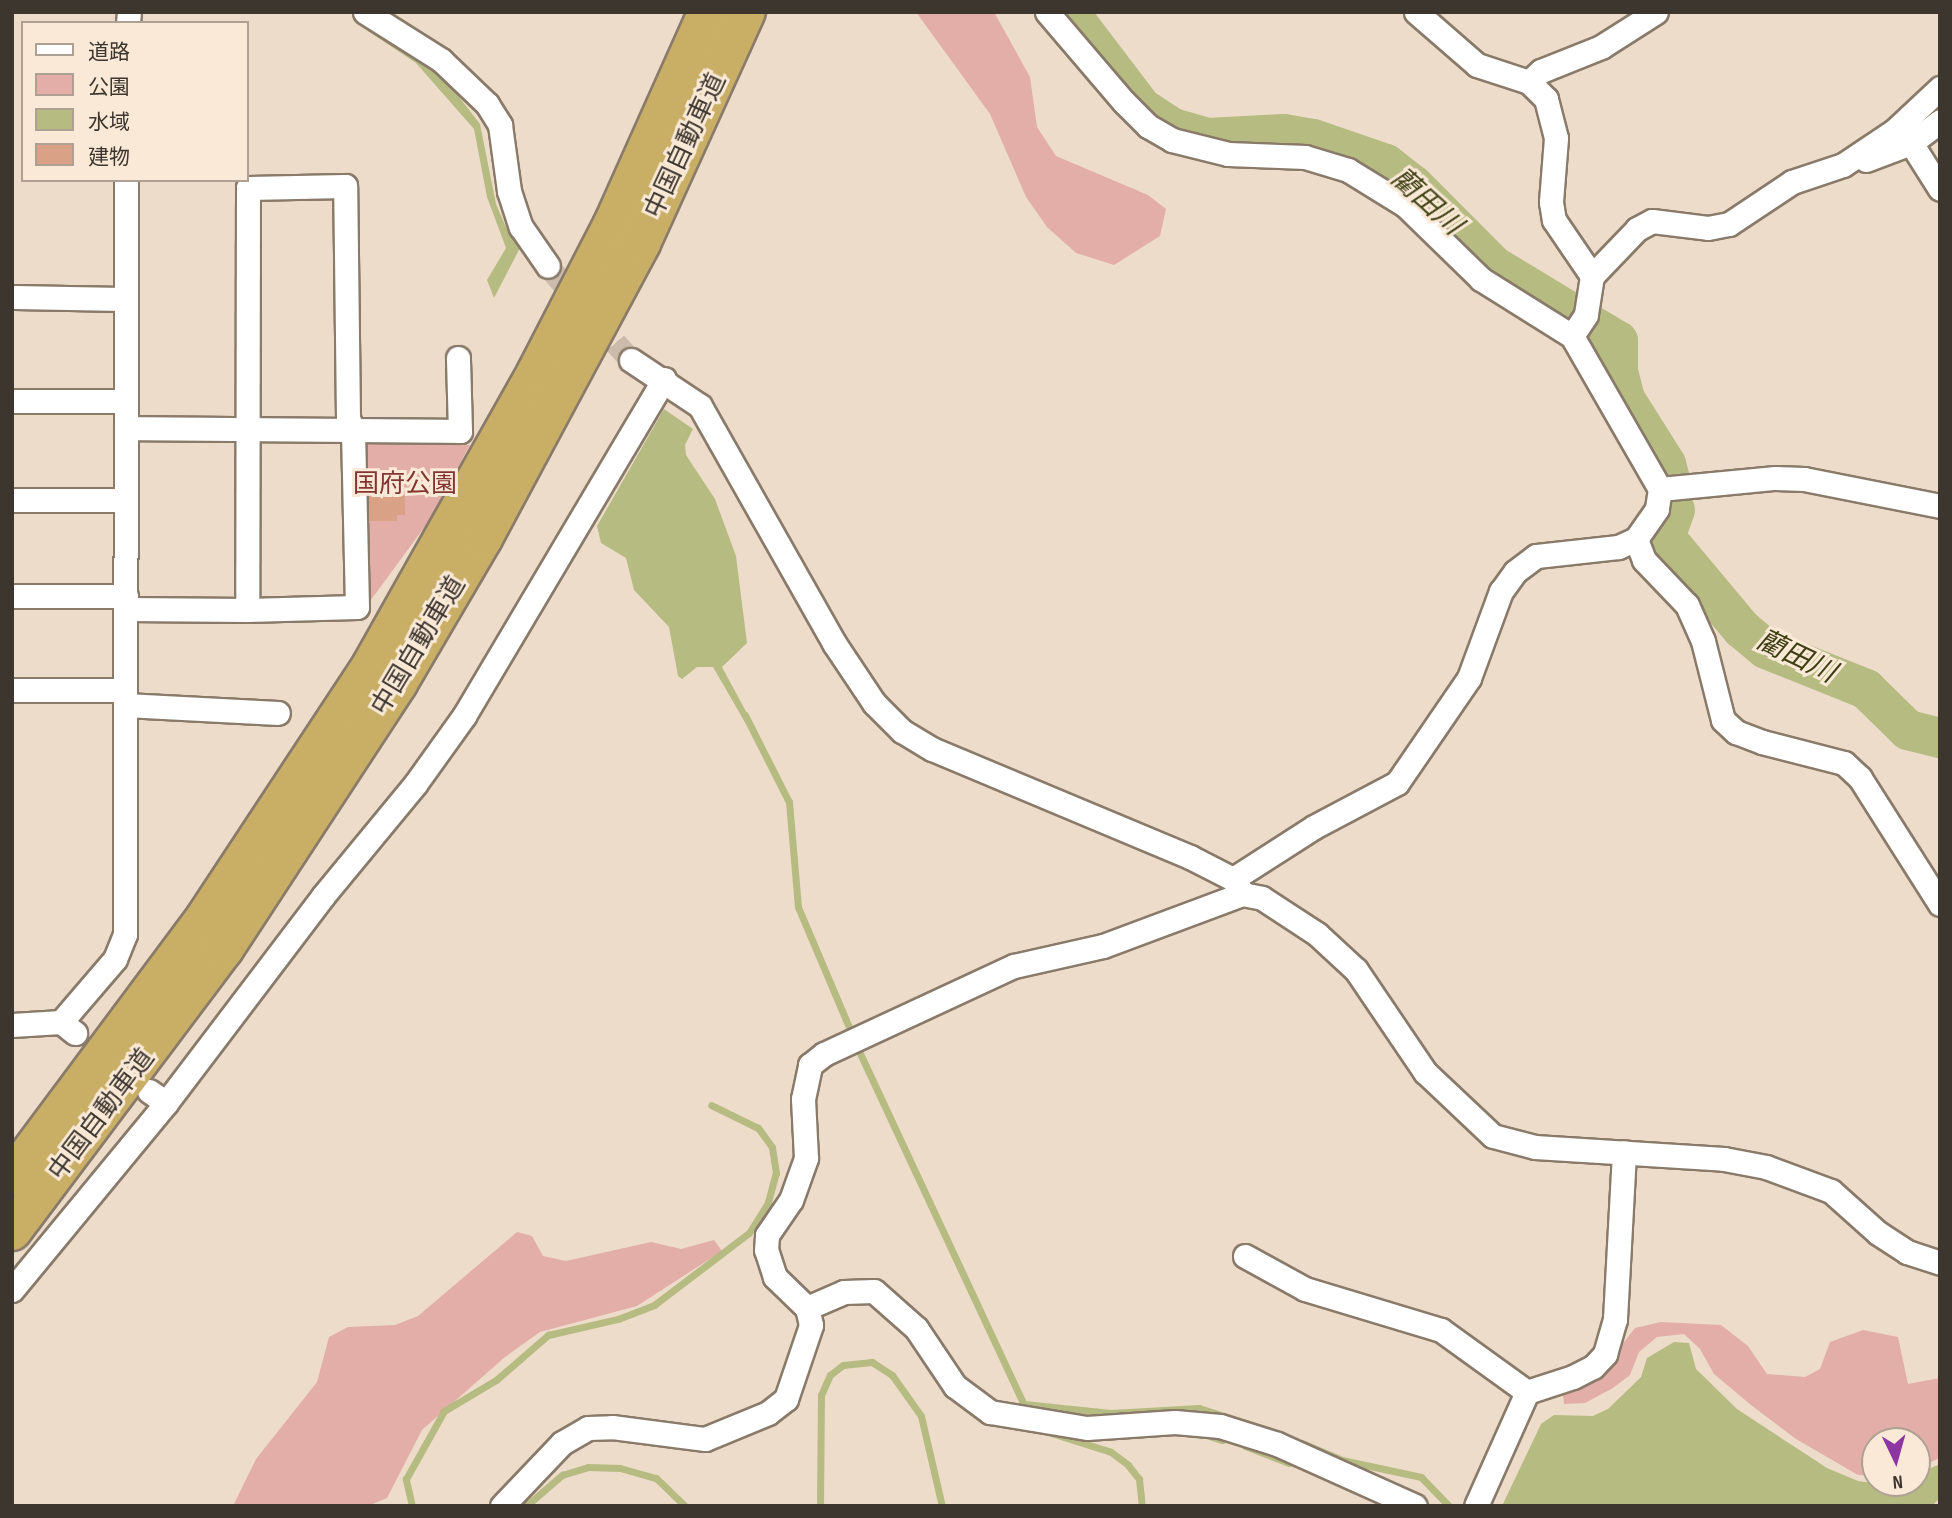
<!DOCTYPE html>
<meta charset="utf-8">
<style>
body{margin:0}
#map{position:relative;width:1952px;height:1518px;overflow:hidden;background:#eddcca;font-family:"Sofia Sans Condensed","Noto Sans JP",sans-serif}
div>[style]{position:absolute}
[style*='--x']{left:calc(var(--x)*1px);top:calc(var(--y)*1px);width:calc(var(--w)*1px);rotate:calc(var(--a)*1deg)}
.green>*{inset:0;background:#e3aea8}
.water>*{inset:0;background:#b6bb82}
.stream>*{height:7px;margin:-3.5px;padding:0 3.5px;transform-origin:3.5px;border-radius:3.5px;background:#b6bb82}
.river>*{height:40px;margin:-20px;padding:0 20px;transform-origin:20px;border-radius:20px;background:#b6bb82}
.building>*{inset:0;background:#d9a287}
.street-tunnel>*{height:23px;margin-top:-11.5px;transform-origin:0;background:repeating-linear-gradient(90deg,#cabbab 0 23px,transparent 0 34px)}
.roads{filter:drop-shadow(2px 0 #897a6a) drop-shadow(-2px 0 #897a6a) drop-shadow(0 2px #897a6a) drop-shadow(0 -2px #897a6a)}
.street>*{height:23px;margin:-11.5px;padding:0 11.5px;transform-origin:11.5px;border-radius:11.5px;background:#fff}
.highway>*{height:38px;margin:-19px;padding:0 19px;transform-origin:19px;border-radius:19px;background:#c9af66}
span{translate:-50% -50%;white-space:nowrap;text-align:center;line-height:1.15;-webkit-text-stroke:6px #fae9d7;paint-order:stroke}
.street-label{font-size:26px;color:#3d362f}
.park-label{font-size:26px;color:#823632}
.water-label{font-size:28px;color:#3e4014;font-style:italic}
.frame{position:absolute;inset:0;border:14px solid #3d362f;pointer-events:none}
.legend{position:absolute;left:21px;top:21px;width:228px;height:161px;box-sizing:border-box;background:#fae9d7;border:2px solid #aea194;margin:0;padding:9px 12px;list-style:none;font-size:21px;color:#3d362f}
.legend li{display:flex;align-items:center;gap:14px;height:35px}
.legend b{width:35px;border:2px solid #aea194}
.north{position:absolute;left:1861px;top:1427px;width:70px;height:70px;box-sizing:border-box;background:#fae9d7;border:2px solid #aea194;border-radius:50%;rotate:175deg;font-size:19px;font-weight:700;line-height:28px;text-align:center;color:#3d362f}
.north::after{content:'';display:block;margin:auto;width:24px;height:32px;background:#8d35a1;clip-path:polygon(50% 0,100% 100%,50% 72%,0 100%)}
</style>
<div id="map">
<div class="green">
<div style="clip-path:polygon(916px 12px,994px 12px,1030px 77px,1037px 127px,1056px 156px,1148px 195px,1166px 209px,1160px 236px,1114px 265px,1076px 253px,1047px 227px,1026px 197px,990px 114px)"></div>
<div style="clip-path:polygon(364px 443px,470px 445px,429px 521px,362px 612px)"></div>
<div style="clip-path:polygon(517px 1232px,532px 1236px,543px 1256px,566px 1261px,651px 1242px,681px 1249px,714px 1240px,722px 1251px,637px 1306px,540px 1332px,505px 1357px,422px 1430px,387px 1498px,368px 1506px,233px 1506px,256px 1459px,317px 1382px,329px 1337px,348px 1327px,395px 1325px,418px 1316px)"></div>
<div style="clip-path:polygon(1661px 1322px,1721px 1325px,1748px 1346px,1767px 1374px,1805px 1377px,1820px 1369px,1830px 1342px,1863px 1330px,1898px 1337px,1908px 1384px,1940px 1378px,1940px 1458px,1917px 1468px,1917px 1441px,1875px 1441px,1875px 1476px,1858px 1475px,1796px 1439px,1751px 1405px,1714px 1374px,1700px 1349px,1684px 1334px,1657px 1337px,1639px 1352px,1630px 1375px,1613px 1388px,1585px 1403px,1564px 1404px,1563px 1395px,1598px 1376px,1635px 1328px)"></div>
</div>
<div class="water">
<div style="clip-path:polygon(368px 12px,452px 88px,480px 124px,496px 204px,509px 234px,522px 244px,494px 298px,487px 280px,506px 248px,487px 197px,474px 129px,416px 63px,368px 31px)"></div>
<div style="clip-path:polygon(664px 409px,693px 429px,685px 445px,686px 455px,715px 499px,736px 556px,747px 643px,722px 667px,750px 719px,746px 724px,713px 667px,697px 667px,682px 679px,678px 676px,669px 627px,634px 590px,626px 558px,601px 543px,597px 526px)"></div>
<div style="clip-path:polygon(1674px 1342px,1689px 1343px,1696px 1369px,1737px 1409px,1827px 1468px,1858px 1481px,1888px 1485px,1917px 1483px,1917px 1474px,1940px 1464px,1940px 1498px,1932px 1506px,1502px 1506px,1541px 1424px,1554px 1415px,1593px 1416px,1608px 1409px,1641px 1377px,1647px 1358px)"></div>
</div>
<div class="stream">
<div style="--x:745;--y:715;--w:97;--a:63.2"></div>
<div style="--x:789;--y:802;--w:105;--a:85.1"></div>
<div style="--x:798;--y:907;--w:136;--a:67"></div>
<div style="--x:858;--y:1049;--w:402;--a:65"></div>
<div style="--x:1024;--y:1404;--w:87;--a:5.9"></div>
<div style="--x:1111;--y:1413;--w:88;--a:-3.3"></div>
<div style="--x:1199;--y:1408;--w:83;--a:17.6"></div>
<div style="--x:1048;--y:1432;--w:66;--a:17.6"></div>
<div style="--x:1111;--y:1452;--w:21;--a:37"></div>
<div style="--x:1128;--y:1465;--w:18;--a:52"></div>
<div style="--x:1139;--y:1479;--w:27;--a:84"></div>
<div style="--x:1203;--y:1434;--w:20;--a:18"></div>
<div style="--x:1302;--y:1443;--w:43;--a:23"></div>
<div style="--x:1342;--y:1460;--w:81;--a:12.1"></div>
<div style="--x:1421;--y:1477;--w:40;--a:46"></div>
<div style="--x:1245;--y:1446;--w:47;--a:21.1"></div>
<div style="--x:412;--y:1506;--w:28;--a:-103"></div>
<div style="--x:406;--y:1479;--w:78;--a:-60.8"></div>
<div style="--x:444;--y:1411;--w:61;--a:-30.8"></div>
<div style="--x:496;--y:1380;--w:69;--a:-40.9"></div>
<div style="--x:548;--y:1335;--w:72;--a:-12.9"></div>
<div style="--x:618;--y:1319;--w:39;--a:-21"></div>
<div style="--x:654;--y:1305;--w:119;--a:-37.2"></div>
<div style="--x:749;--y:1233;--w:36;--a:-58"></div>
<div style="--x:768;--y:1202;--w:30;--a:-75"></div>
<div style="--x:776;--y:1173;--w:26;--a:-99"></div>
<div style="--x:772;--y:1147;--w:24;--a:-126"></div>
<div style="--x:758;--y:1128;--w:52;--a:-153.9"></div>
<div style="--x:526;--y:1506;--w:48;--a:-40.7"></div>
<div style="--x:562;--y:1475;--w:27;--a:-17"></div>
<div style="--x:588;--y:1467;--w:32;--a:2"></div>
<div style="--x:620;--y:1468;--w:37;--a:16"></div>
<div style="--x:656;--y:1478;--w:40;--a:44"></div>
<div style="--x:820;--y:1506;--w:111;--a:-89.5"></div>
<div style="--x:821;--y:1395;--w:22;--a:-66"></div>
<div style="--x:830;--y:1375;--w:16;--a:-38"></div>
<div style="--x:843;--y:1365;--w:29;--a:-6"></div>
<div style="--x:872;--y:1362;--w:24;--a:33"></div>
<div style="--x:892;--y:1375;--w:50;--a:54.7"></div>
<div style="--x:921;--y:1416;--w:92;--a:76.9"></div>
</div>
<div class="river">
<div style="--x:1069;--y:12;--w:121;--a:52.8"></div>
<div style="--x:1142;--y:108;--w:37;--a:33"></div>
<div style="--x:1173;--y:128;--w:36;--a:16"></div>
<div style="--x:1208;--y:138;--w:76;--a:-3"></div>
<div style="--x:1284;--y:134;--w:29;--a:10"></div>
<div style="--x:1313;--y:139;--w:77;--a:18.9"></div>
<div style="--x:1386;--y:164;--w:34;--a:38"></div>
<div style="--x:1413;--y:185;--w:115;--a:45"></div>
<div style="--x:1494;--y:266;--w:145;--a:31.2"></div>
<div style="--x:1618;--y:341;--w:30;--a:90"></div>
<div style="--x:1618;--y:371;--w:29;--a:76"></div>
<div style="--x:1625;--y:399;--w:77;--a:57.8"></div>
<div style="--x:1666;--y:464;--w:16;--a:75"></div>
<div style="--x:1675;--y:510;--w:29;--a:110"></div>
<div style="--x:1665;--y:537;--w:120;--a:50.1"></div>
<div style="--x:1742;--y:629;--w:31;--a:40"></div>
<div style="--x:1766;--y:649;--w:108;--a:21.8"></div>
<div style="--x:1866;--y:689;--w:59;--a:44.3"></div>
<div style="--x:1908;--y:730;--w:33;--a:14"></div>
</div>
<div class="building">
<div style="clip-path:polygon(367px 496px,405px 496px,405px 515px,397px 515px,397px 521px,367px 521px)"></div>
</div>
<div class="street-tunnel">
<div style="--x:548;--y:266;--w:125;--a:48.6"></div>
</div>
<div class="roads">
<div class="street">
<div style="--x:365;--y:12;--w:90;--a:32.3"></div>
<div style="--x:441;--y:60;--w:64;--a:43.7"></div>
<div style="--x:487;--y:104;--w:25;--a:58"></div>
<div style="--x:500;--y:125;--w:67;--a:82.2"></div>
<div style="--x:509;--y:191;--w:38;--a:72"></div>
<div style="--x:521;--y:227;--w:47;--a:55.3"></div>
<div style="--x:1047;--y:12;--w:118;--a:49.5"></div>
<div style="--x:1124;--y:102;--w:34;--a:45"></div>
<div style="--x:1148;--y:126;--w:28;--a:30"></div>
<div style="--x:1172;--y:140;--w:58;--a:14"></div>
<div style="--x:1228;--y:154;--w:77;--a:2.2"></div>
<div style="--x:1305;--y:157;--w:45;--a:16.8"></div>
<div style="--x:1348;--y:170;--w:67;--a:31.6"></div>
<div style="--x:1405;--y:205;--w:106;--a:44.2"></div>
<div style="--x:1481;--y:279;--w:107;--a:32.1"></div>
<div style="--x:1572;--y:336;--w:177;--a:60.1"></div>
<div style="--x:1660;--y:489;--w:20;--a:99"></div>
<div style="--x:1657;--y:509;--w:37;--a:125"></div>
<div style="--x:1636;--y:539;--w:20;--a:156"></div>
<div style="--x:1618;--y:547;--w:82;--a:173.7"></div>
<div style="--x:1536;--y:556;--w:26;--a:143"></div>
<div style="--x:1515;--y:572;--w:24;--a:126"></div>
<div style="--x:1501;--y:591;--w:93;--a:110.2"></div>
<div style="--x:1469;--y:678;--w:127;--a:124.4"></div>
<div style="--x:1397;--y:783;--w:94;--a:152.1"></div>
<div style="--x:1314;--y:827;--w:96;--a:147.3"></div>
<div style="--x:1416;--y:12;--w:81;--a:41"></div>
<div style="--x:1477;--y:65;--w:55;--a:18.1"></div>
<div style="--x:1529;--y:82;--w:24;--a:45"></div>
<div style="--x:1546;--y:99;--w:40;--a:75.6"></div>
<div style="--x:1556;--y:138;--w:64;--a:94.5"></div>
<div style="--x:1551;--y:202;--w:18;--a:81"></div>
<div style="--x:1554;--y:220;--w:68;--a:55.8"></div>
<div style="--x:1592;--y:276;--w:39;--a:99"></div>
<div style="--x:1586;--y:315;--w:25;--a:124"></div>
<div style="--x:128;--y:23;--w:11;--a:-85"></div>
<div style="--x:1529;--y:82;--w:16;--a:-43"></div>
<div style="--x:1541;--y:71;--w:65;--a:-21.8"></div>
<div style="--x:1601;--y:47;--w:65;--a:-32.5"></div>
<div style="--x:1911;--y:143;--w:54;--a:57.8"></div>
<div style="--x:1866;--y:160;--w:48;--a:-20.7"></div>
<div style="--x:1911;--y:143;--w:36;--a:-37"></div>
<div style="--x:1592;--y:276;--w:65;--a:-46.2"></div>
<div style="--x:1637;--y:229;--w:17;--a:-28"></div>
<div style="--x:1652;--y:221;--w:56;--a:7.1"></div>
<div style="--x:1708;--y:228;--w:21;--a:-11"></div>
<div style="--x:1729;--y:224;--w:76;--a:-33.7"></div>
<div style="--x:1792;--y:182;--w:54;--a:-18.4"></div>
<div style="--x:1843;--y:165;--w:61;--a:-33.7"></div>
<div style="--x:1894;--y:131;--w:63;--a:-43.1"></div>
<div style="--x:12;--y:297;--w:113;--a:1"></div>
<div style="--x:631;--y:360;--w:83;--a:33.7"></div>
<div style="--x:700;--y:406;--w:272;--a:60.5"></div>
<div style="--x:834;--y:643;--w:72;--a:56.3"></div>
<div style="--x:874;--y:703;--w:40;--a:45"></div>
<div style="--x:902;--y:731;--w:35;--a:31"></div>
<div style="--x:932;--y:749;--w:280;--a:22.7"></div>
<div style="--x:1190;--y:857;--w:48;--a:27.1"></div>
<div style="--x:1233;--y:879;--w:14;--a:56"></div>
<div style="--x:12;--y:401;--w:114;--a:0"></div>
<div style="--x:126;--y:428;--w:334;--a:0.5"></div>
<div style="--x:460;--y:431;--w:73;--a:-91.6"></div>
<div style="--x:1660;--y:489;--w:116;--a:-5.5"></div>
<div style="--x:1775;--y:478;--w:29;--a:2"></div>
<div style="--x:1804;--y:479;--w:139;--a:11.2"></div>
<div style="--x:12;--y:500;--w:114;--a:0"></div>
<div style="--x:1636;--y:539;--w:22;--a:69"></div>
<div style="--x:1644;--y:560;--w:62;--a:46.3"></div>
<div style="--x:1687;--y:605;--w:39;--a:66"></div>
<div style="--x:1703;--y:641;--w:81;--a:75.8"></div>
<div style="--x:1723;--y:720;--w:18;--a:43"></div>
<div style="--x:1736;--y:732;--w:28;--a:21"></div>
<div style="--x:1762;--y:742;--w:85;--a:14.4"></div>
<div style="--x:1844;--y:763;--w:22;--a:43"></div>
<div style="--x:1860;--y:778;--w:149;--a:57.6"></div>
<div style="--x:12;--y:596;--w:114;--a:0"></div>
<div style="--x:126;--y:609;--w:121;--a:0.5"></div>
<div style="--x:247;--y:610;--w:110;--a:-1.6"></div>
<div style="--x:357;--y:607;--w:177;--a:-91.3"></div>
<div style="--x:353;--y:430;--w:13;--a:-113"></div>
<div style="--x:348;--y:418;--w:232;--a:-90.7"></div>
<div style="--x:345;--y:186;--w:97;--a:178.8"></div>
<div style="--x:248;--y:188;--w:422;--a:90.1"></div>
<div style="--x:12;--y:690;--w:113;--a:0"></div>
<div style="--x:125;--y:705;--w:153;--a:3"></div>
<div style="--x:61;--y:1022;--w:83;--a:-49.4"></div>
<div style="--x:115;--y:959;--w:27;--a:-68"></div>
<div style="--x:125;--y:934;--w:754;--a:-89.92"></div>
<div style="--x:12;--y:1025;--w:49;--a:-3.5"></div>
<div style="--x:61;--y:1022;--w:18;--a:38"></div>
<div style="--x:149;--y:1091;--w:21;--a:35"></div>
<div style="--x:1245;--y:1256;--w:68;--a:28.8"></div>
<div style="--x:1305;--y:1289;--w:142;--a:16.8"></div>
<div style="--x:1441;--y:1330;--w:106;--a:35.8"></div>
<div style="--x:12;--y:1290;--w:242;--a:-50.5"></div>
<div style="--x:166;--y:1103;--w:260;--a:-52.8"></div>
<div style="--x:323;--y:896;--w:146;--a:-50.5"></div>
<div style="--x:416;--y:783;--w:82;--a:-54.4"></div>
<div style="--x:464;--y:716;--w:392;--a:-59.3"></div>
<div style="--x:807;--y:1308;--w:40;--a:-23.4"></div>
<div style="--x:844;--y:1292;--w:30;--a:-2"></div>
<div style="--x:874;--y:1291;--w:56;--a:41.4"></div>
<div style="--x:916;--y:1328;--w:70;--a:56.1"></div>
<div style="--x:955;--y:1386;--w:44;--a:36.6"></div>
<div style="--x:990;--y:1412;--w:98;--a:9.4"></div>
<div style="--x:1087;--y:1428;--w:88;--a:-3.9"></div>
<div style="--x:1175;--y:1422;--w:45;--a:5.1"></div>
<div style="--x:1220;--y:1426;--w:60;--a:17.5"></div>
<div style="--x:1277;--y:1444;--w:151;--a:24.2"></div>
<div style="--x:502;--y:1506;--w:87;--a:-46.4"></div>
<div style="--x:562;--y:1443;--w:30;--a:-30"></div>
<div style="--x:588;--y:1428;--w:24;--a:-2"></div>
<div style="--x:612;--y:1427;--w:94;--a:7.4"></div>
<div style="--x:705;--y:1439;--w:68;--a:-22.4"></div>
<div style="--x:768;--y:1413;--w:23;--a:-38"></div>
<div style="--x:786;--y:1399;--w:78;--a:-71.3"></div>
<div style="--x:811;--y:1325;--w:17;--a:-103"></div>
<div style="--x:807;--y:1308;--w:45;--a:-135.9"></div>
<div style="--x:775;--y:1277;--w:28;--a:-108"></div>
<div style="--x:766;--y:1250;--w:15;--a:-86"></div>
<div style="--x:767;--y:1235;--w:42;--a:-55.6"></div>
<div style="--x:791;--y:1200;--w:45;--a:-70.3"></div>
<div style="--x:806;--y:1158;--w:59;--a:-92.9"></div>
<div style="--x:803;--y:1099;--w:35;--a:-78"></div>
<div style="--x:810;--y:1065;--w:18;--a:-38"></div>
<div style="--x:824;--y:1054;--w:209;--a:-24.9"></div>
<div style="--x:1014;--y:966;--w:91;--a:-12.7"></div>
<div style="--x:1103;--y:946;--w:148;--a:-20.5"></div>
<div style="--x:1242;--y:894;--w:20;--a:11"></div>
<div style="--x:1262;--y:898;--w:66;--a:33.2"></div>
<div style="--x:1317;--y:934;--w:53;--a:42.7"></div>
<div style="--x:1356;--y:970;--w:123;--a:55.9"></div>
<div style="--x:1425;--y:1072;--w:93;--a:43.3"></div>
<div style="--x:1493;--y:1136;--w:43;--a:14.7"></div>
<div style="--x:1535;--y:1147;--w:189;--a:3.6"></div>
<div style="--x:1724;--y:1159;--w:43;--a:10.8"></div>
<div style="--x:1766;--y:1167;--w:69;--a:20.3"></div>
<div style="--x:1831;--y:1191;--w:63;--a:41.8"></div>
<div style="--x:1878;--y:1233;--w:35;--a:33"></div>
<div style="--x:1907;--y:1252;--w:35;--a:18"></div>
<div style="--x:1476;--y:1506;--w:125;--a:-65.9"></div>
<div style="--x:1527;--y:1392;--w:48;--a:-18.1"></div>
<div style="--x:1573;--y:1377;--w:22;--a:-27"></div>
<div style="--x:1593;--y:1367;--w:18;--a:-47"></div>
<div style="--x:1605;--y:1354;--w:36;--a:-74"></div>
<div style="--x:1615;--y:1319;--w:167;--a:-86.9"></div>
</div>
<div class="highway">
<div style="--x:12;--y:1177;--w:323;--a:-53.3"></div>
<div style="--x:205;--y:918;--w:302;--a:-56.6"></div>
<div style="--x:371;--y:666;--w:338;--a:-60.6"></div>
<div style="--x:537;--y:371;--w:165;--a:-62.7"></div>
<div style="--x:613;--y:224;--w:232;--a:-65.9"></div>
<div style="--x:12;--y:1231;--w:353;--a:-53.1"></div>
<div style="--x:224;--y:949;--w:318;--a:-56.8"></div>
<div style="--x:398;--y:683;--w:168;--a:-59.6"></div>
<div style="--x:483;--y:538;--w:335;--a:-61.8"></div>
<div style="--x:641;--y:243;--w:254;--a:-65.6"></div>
</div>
</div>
<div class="street-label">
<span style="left:686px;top:146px;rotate:-65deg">中国自動車道</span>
<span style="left:419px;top:646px;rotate:-59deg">中国自動車道</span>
<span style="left:102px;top:1115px;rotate:-53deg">中国自動車道</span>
</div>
<div class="park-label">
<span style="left:405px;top:485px">国府公園</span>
</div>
<div class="water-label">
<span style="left:1426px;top:202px;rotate:42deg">藺田川</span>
<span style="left:1796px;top:657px;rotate:26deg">藺田川</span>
</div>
<div class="frame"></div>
<ul class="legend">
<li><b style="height:9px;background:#fff"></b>道路</li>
<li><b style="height:19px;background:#e3aea8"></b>公園</li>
<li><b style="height:19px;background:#b6bb82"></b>水域</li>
<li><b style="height:19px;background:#d9a287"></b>建物</li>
</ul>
<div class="north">N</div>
</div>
